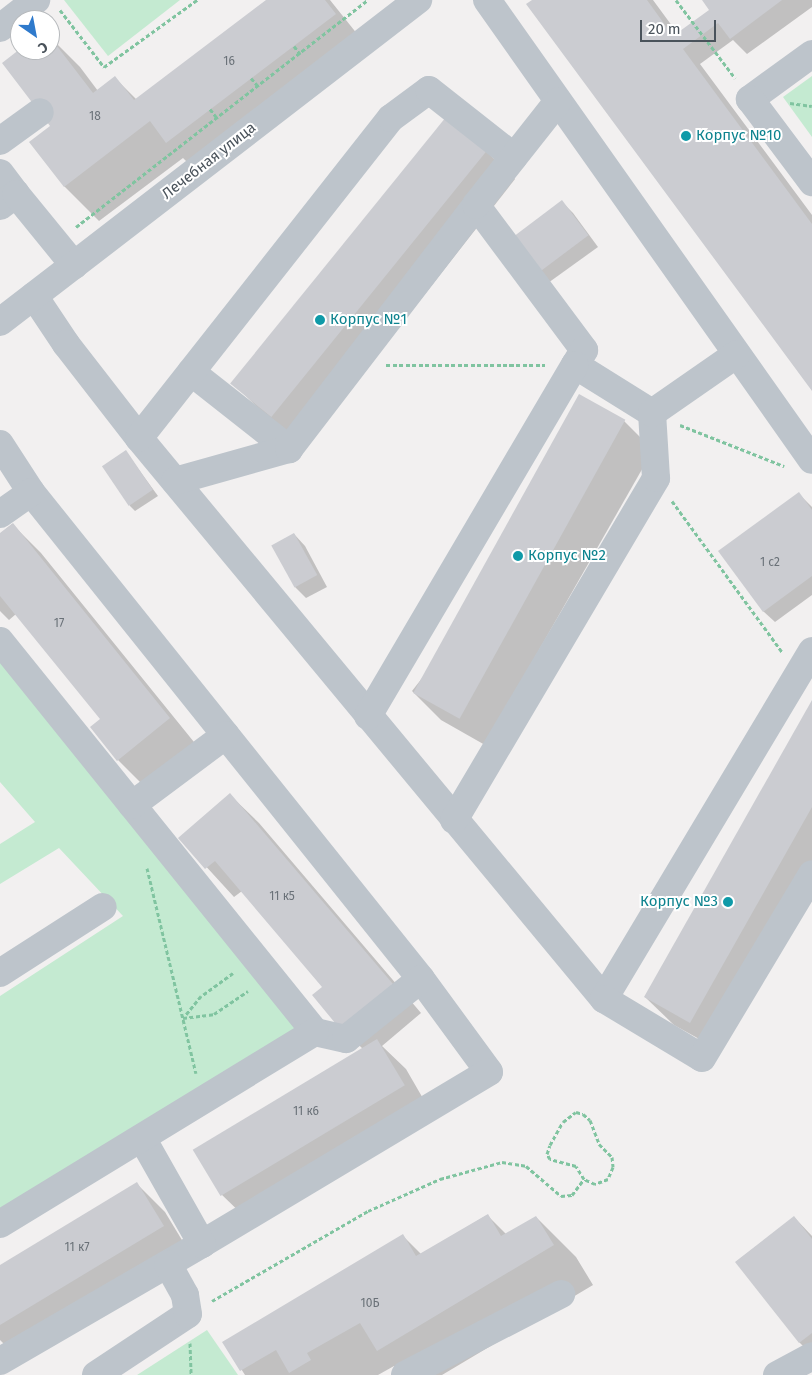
<!DOCTYPE html>
<meta charset="utf-8">
<style>
body{margin:0}
#map{position:relative;width:812px;height:1375px;overflow:hidden;background:#f2f0f0;font-family:"Fira Sans",sans-serif}
div>[style]{position:absolute}
[style*='--x']{left:calc(var(--x)*1px);top:calc(var(--y)*1px);width:calc(var(--w)*1px);rotate:calc(var(--a)*1deg)}
.green>*{inset:0;background:#c4ead1}
.shadow>*{inset:0;background:#0003}
.building>*{inset:0;background:#cbccd1;transform-origin:0 0}
.path>*{height:3px;margin-top:-1.5px;transform-origin:0;background:repeating-linear-gradient(90deg,#80c4a0 0 4px,transparent 0 6.5px)}
.minor>*{height:28px;margin:-14px;padding:0 14px;transform-origin:14px;border-radius:14px;background:#bdc4cb}
.dots>*{width:14px;height:14px;translate:-50% -50%;box-sizing:border-box;border:2px solid #fff;border-radius:50%}
span{translate:-50% -50%;white-space:nowrap;text-align:center;line-height:1.15;-webkit-text-stroke:4px #fff;paint-order:stroke}
.number-label{font-size:12px;color:#6a7178}
.number-label span{-webkit-text-stroke-width:0}
.culture-label{font-size:15px;color:#0d838f}
.left{translate:0 -50%;text-align:left}
.right{translate:-100% -50%;text-align:right}
.street-label{font-size:15px;color:#4a535b}
.north{position:absolute;left:10px;top:10px;width:50px;height:50px;box-sizing:border-box;background:#fff;border:1px solid #b7babd;border-radius:50%;rotate:147deg;font-size:14px;font-weight:700;line-height:20px;text-align:center;color:#4a535b}
.north::after{content:'';display:block;margin:auto;width:18px;height:22px;background:#2f7acc;clip-path:polygon(50% 0,100% 100%,50% 72%,0 100%)}
.scale{position:absolute;left:640px;top:20px;width:76px;height:22px;box-sizing:border-box;border:2px solid #4a535b;border-top:0;padding-left:6px;font-size:15px;line-height:18px;white-space:nowrap;color:#4a535b;-webkit-text-stroke:4px #fff;paint-order:stroke}
</style>
<div id="map">
<div class="green">
<div style="clip-path:polygon(64px 0,180px 0,108px 56px)"></div>
<div style="clip-path:polygon(812px 76px,812px 137px,783px 97px)"></div>
<div style="clip-path:polygon(0 656px,303px 1032px,0 1215px,0 996px,123px 916px,59px 848px,0 884px,0 844px,35px 822px,0 782px)"></div>
<div style="clip-path:polygon(207px 1330px,238px 1375px,137px 1375px)"></div>
</div>
<div class="shadow">
<div style="clip-path:polygon(268px 0,330px 0,370px 50px,202px 177px,183px 158px,99px 221px,64px 186px,52px 126px,50px 37px,80px 67px,98px 91px,115px 78px,137px 100px)"></div>
<div style="clip-path:polygon(534px 0,653px 0,678px 34px,711px 10px,703px 0,812px 0,812px 7px,747px 54px,733px 40px,700px 64px,812px 215px,812px 389px)"></div>
<div style="clip-path:polygon(486px 151px,515px 179px,305px 447px,265px 415px,236px 386px)"></div>
<div style="clip-path:polygon(562px 202px,573px 213px,598px 247px,548px 283px,537px 272px)"></div>
<div style="clip-path:polygon(624px 421px,653px 450px,485px 745px,441px 720px,412px 691px)"></div>
<div style="clip-path:polygon(126px 452px,158px 496px,135px 511px,130px 506px)"></div>
<div style="clip-path:polygon(799px 494px,812px 507px,812px 595px,775px 622px,763px 611px)"></div>
<div style="clip-path:polygon(12px 524px,41px 553px,198px 747px,147px 789px,118px 760px,101px 719px,16px 614px,9px 620px,0 611px,0 534px)"></div>
<div style="clip-path:polygon(294px 534px,305px 546px,327px 587px,306px 598px,295px 587px)"></div>
<div style="clip-path:polygon(812px 702px,812px 886px,719px 1050px,674px 1025px,645px 997px)"></div>
<div style="clip-path:polygon(230px 795px,259px 823px,421px 1013px,382px 1046px,406px 1069px,432px 1114px,250px 1222px,221px 1194px,363px 1049px,341px 1028px,324px 987px,242px 891px,234px 897px,180px 838px)"></div>
<div style="clip-path:polygon(137px 1184px,165px 1212px,191px 1255px,19px 1359px,0 1340px,0 1266px)"></div>
<div style="clip-path:polygon(487px 1215px,507px 1235px,536px 1217px,576px 1257px,593px 1285px,442px 1375px,403px 1375px,394px 1366px,378px 1375px,245px 1375px,224px 1342px,403px 1236px,422px 1255px)"></div>
<div style="clip-path:polygon(794px 1217px,812px 1236px,812px 1355px,800px 1343px,736px 1262px)"></div>
</div>
<div class="building">
<div style="clip-path:polygon(266px 0,325px 0,336px 14px,166px 143px,150px 121px,64px 187px,29px 142px,50px 126px,2px 63px,20px 49px,50px 50px,50px 37px,93px 93px,115px 76px,134px 100px)"></div>
<div style="clip-path:polygon(532px 0,647px 0,673px 36px,709px 10px,702px 0,782px 0,730px 39px,718px 23px,683px 49px,812px 224px,812px 391px,526px 4px)"></div>
<div style="left:446px;top:117px;width:53px;height:343px;rotate:39deg"></div>
<div style="left:562px;top:200px;width:44px;height:63px;rotate:53deg"></div>
<div style="left:579px;top:394px;width:53px;height:342px;rotate:29deg"></div>
<div style="left:126px;top:450px;width:48px;height:29px;rotate:56deg"></div>
<div style="clip-path:polygon(799px 492px,812px 510px,812px 576px,763px 612px,718px 551px)"></div>
<div style="clip-path:polygon(13px 523px,170px 718px,117px 761px,90px 727px,100px 719px,0 596px,0 533px)"></div>
<div style="left:294px;top:533px;width:48px;height:26px;rotate:61deg"></div>
<div style="clip-path:polygon(812px 700px,812px 807px,690px 1023px,644px 997px)"></div>
<div style="clip-path:polygon(230px 793px,393px 984px,340px 1029px,312px 995px,322px 987px,215px 861px,205px 869px,178px 838px)"></div>
<div style="left:377px;top:1039px;width:54px;height:215px;rotate:59deg"></div>
<div style="clip-path:polygon(137px 1182px,164px 1226px,0 1325px,0 1265px)"></div>
<div style="clip-path:polygon(488px 1214px,501px 1236px,536px 1216px,554px 1245px,377px 1351px,360px 1323px,307px 1353px,311px 1360px,289px 1373px,276px 1350px,240px 1371px,222px 1342px,403px 1234px,416px 1256px)"></div>
<div style="clip-path:polygon(794px 1216px,812px 1239px,812px 1333px,799px 1343px,735px 1262px)"></div>
</div>
<div class="path">
<div style="--x:676;--y:0;--w:98;--a:52.9"></div>
<div style="--x:60;--y:10;--w:72;--a:52.3"></div>
<div style="--x:104;--y:67;--w:115;--a:-35.8"></div>
<div style="--x:294;--y:46;--w:10;--a:53"></div>
<div style="--x:251;--y:78;--w:11;--a:49"></div>
<div style="--x:790;--y:103;--w:22;--a:8"></div>
<div style="--x:210;--y:109;--w:11;--a:52"></div>
<div style="--x:76;--y:227;--w:370;--a:-37.9"></div>
<div style="--x:386;--y:365;--w:159;--a:0"></div>
<div style="--x:680;--y:425;--w:112;--a:21.5"></div>
<div style="--x:672;--y:501;--w:187;--a:53.9"></div>
<div style="--x:147;--y:868;--w:211;--a:76.6"></div>
<div style="--x:233;--y:973;--w:39;--a:144"></div>
<div style="--x:201;--y:996;--w:28;--a:129"></div>
<div style="--x:183;--y:1018;--w:31;--a:-7"></div>
<div style="--x:214;--y:1014;--w:41;--a:-34.1"></div>
<div style="--x:576;--y:1112;--w:7;--a:16"></div>
<div style="--x:583;--y:1114;--w:9;--a:41"></div>
<div style="--x:590;--y:1120;--w:26;--a:69"></div>
<div style="--x:599;--y:1144;--w:18;--a:45"></div>
<div style="--x:612;--y:1157;--w:10;--a:84"></div>
<div style="--x:613;--y:1167;--w:13;--a:113"></div>
<div style="--x:608;--y:1179;--w:14;--a:159"></div>
<div style="--x:595;--y:1184;--w:12;--a:-156"></div>
<div style="--x:584;--y:1179;--w:15;--a:-122"></div>
<div style="--x:576;--y:1166;--w:27;--a:-165"></div>
<div style="--x:550;--y:1159;--w:6;--a:-121"></div>
<div style="--x:547;--y:1154;--w:9;--a:-72"></div>
<div style="--x:550;--y:1145;--w:26;--a:-61"></div>
<div style="--x:563;--y:1122;--w:16;--a:-38"></div>
<div style="--x:212;--y:1301;--w:180;--a:-30"></div>
<div style="--x:368;--y:1211;--w:79;--a:-24"></div>
<div style="--x:440;--y:1179;--w:64;--a:-15.3"></div>
<div style="--x:502;--y:1162;--w:24;--a:9"></div>
<div style="--x:526;--y:1166;--w:46;--a:40.6"></div>
<div style="--x:561;--y:1196;--w:11;--a:-5"></div>
<div style="--x:572;--y:1195;--w:20;--a:-53"></div>
<div style="--x:190;--y:1343;--w:32;--a:88"></div>
</div>
<div class="minor">
<div style="--x:487;--y:0;--w:563;--a:54.76"></div>
<div style="--x:0;--y:28;--w:46;--a:-37.9"></div>
<div style="--x:812;--y:54;--w:77;--a:144"></div>
<div style="--x:750;--y:99;--w:104;--a:53.2"></div>
<div style="--x:0;--y:141;--w:49;--a:-35.9"></div>
<div style="--x:0;--y:173;--w:26;--a:53"></div>
<div style="--x:476;--y:205;--w:181;--a:53.3"></div>
<div style="--x:584;--y:350;--w:17;--a:121"></div>
<div style="--x:575;--y:365;--w:91;--a:31.9"></div>
<div style="--x:0;--y:206;--w:20;--a:-37"></div>
<div style="--x:16;--y:194;--w:92;--a:50.8"></div>
<div style="--x:34;--y:296;--w:58;--a:56.3"></div>
<div style="--x:66;--y:344;--w:119;--a:52.2"></div>
<div style="--x:139;--y:438;--w:729;--a:50.35"></div>
<div style="--x:0;--y:322;--w:528;--a:-37.61"></div>
<div style="--x:191;--y:372;--w:125;--a:38.2"></div>
<div style="--x:139;--y:438;--w:407;--a:-51.8"></div>
<div style="--x:391;--y:118;--w:47;--a:-36.4"></div>
<div style="--x:429;--y:90;--w:108;--a:38.2"></div>
<div style="--x:0;--y:444;--w:57;--a:57.1"></div>
<div style="--x:31;--y:492;--w:624;--a:51.31"></div>
<div style="--x:421;--y:979;--w:115;--a:53.8"></div>
<div style="--x:489;--y:1072;--w:335;--a:149.1"></div>
<div style="--x:202;--y:1244;--w:233;--a:149.9"></div>
<div style="--x:175;--y:481;--w:118;--a:-15.7"></div>
<div style="--x:289;--y:449;--w:307;--a:-52.5"></div>
<div style="--x:476;--y:205;--w:132;--a:-51.7"></div>
<div style="--x:0;--y:514;--w:38;--a:-35"></div>
<div style="--x:0;--y:641;--w:502;--a:51.14"></div>
<div style="--x:315;--y:1032;--w:32;--a:13"></div>
<div style="--x:346;--y:1039;--w:96;--a:-38.7"></div>
<div style="--x:812;--y:651;--w:405;--a:120.9"></div>
<div style="--x:604;--y:999;--w:114;--a:31"></div>
<div style="--x:702;--y:1058;--w:214;--a:-59.1"></div>
<div style="--x:368;--y:716;--w:407;--a:-59.5"></div>
<div style="--x:132;--y:805;--w:117;--a:-36.7"></div>
<div style="--x:454;--y:820;--w:397;--a:-59.4"></div>
<div style="--x:656;--y:478;--w:65;--a:-93.5"></div>
<div style="--x:652;--y:413;--w:103;--a:-34.8"></div>
<div style="--x:0;--y:973;--w:122;--a:-32.7"></div>
<div style="--x:142;--y:1138;--w:122;--a:60.5"></div>
<div style="--x:0;--y:1224;--w:369;--a:-31.4"></div>
<div style="--x:96;--y:1375;--w:110;--a:-33.5"></div>
<div style="--x:188;--y:1314;--w:19;--a:-99"></div>
<div style="--x:185;--y:1295;--w:35;--a:-119"></div>
<div style="--x:405;--y:1375;--w:176;--a:-27.4"></div>
<div style="--x:777;--y:1375;--w:40;--a:-28"></div>
</div>
<div class="dots">
<div style="left:686px;top:136px;background:#0f9aa8"></div>
<div style="left:320px;top:320px;background:#0f9aa8"></div>
<div style="left:518px;top:556px;background:#0f9aa8"></div>
<div style="left:728px;top:902px;background:#0f9aa8"></div>
</div>
<div class="number-label">
<span style="left:229px;top:62px">16</span>
<span style="left:95px;top:117px">18</span>
<span style="left:770px;top:563px">1 с2</span>
<span style="left:59px;top:624px">17</span>
<span style="left:282px;top:897px">11 к5</span>
<span style="left:306px;top:1112px">11 к6</span>
<span style="left:77px;top:1248px">11 к7</span>
<span style="left:370px;top:1304px">10Б</span>
</div>
<div class="culture-label">
<span class="left" style="left:696px;top:136px">Корпус №10</span>
<span class="left" style="left:330px;top:320px">Корпус №1</span>
<span class="left" style="left:528px;top:556px">Корпус №2</span>
<span class="right" style="left:718px;top:902px">Корпус №3</span>
</div>
<div class="street-label">
<span style="left:209px;top:161px;rotate:-38deg">Лечебная улица</span>
</div>
<div class="north">С</div>
<div class="scale">20 m</div>
</div>
